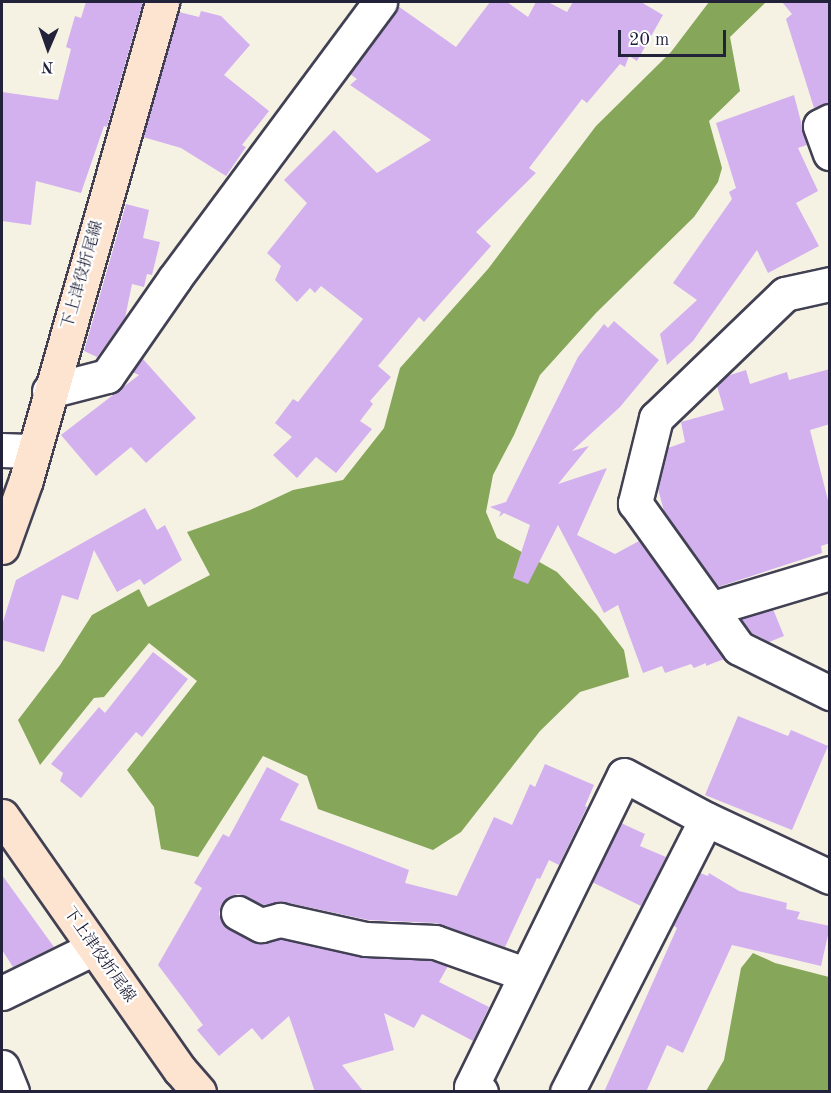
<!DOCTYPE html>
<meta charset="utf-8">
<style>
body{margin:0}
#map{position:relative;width:831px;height:1093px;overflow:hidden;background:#f5f2e3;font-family:"Old Standard TT","Noto Serif JP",serif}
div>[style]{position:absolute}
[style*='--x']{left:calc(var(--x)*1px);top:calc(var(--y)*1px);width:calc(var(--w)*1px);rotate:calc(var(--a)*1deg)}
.forest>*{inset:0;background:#86a659}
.building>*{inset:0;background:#d3b1ef}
.roads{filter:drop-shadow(2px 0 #424154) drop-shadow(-2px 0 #424154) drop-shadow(0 2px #424154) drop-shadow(0 -2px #424154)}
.street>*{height:33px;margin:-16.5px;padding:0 16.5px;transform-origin:16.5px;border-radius:16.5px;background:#fff}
.secondary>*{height:33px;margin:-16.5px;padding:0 16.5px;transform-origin:16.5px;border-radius:16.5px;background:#fde4d1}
span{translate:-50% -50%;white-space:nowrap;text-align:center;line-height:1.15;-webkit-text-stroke:4.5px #fff;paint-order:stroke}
.street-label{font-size:16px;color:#22223b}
.frame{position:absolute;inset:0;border:3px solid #22223b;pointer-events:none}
.north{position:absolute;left:18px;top:18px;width:60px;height:60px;-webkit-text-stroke:4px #fff;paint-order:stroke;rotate:182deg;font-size:16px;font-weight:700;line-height:24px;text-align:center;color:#22223b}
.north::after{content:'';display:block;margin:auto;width:21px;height:27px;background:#22223b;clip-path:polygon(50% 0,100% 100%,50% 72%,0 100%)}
.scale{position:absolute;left:618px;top:30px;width:108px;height:27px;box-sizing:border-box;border:3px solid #22223b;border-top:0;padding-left:8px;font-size:18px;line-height:21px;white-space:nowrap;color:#22223b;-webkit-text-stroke:4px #fff;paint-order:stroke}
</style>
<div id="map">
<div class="forest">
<div style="clip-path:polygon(709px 2px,766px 2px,730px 37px,740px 91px,709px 121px,722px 168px,718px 182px,694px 217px,596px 313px,540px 375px,514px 435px,493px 475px,486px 512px,497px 538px,557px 572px,597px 615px,624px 650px,629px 677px,580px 692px,540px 731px,461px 832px,433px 850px,318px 809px,307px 776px,263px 756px,198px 857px,161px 849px,154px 807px,127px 770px,197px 681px,149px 643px,104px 697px,94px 698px,40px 765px,18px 720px,60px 665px,92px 615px,139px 589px,148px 607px,210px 575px,187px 532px,250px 510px,293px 490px,343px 480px,384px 428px,400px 368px,488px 269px,596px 126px,671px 52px)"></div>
<div style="clip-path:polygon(753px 953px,775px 963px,829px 977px,829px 1091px,706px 1091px,724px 1060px,741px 968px)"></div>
</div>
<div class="building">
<div style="clip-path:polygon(86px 2px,143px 2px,107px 127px,104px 126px,81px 193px,36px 181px,31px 225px,2px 221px,2px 92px,58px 100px,71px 49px,66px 47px,75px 16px,81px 18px)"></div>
<div style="clip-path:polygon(490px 2px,507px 2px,528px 17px,536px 2px,548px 2px,567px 12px,573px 2px,641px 2px,663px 15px,637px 61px,629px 56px,625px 67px,620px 64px,587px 103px,582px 99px,529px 168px,536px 173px,476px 232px,491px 246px,424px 322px,419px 317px,378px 366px,391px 377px,370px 401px,373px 404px,360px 421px,372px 429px,336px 473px,316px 457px,297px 478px,273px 455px,292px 437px,275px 423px,293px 399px,298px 402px,363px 319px,321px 286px,315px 293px,310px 288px,297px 302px,275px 280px,281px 266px,267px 253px,307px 203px,284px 180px,334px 130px,377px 173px,431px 140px,350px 85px,357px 79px,350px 74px,398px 6px,456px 47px)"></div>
<div style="clip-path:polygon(782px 2px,830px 2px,830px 103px,814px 108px,786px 19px,792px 14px)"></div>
<div style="clip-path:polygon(201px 11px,221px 16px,250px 45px,224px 75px,269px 111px,242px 145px,246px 147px,226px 176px,181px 148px,143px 137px,179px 12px,199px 17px)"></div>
<div style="clip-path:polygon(794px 95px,807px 145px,798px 148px,818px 191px,796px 203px,819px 246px,768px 273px,757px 250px,693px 341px,667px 365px,660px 334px,697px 300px,673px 283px,732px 199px,729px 192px,736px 188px,716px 123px)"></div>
<div style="clip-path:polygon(126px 204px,149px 210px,143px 238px,160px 242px,152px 275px,147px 274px,144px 287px,132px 284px,125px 318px,97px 357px,84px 351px)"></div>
<div style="clip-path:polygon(614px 321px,659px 360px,620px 407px,572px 451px,589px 446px,558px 484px,607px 468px,577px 535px,615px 554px,639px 541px,724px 659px,706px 666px,706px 663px,694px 668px,691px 664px,665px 673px,662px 666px,643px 673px,618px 605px,604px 613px,558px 525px,528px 584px,513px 578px,530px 525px,504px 513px,499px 517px,501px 512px,490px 507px,506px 502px,578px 357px,604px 324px,608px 328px)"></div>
<div style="clip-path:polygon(142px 358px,196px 418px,146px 463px,131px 447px,96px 476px,61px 435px,139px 375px,132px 372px)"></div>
<div style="clip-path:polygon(830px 369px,830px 424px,810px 430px,830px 508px,830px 543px,821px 546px,822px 553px,718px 587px,664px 511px,658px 489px,668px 448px,685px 442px,681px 422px,724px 410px,717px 386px,727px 376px,746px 370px,750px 384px,787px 372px,789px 380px)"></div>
<div style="clip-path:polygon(145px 508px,157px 530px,165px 525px,182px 560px,144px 585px,140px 579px,117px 592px,94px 550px,78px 600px,62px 595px,44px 652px,2px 640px,2px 625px,16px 580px)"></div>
<div style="clip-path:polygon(773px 609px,784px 636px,769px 642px,752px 633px,741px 619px)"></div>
<div style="clip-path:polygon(153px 652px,188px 679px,142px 737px,136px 732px,81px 798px,60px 781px,63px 773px,51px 764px,99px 707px,105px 713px)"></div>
<div style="clip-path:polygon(738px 716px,788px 736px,791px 730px,828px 746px,792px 830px,705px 795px)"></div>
<div style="clip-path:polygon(545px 764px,594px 785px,585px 806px,587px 807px,559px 865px,549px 860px,540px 879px,537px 878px,505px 947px,436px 923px,368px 920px,284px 902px,263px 905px,238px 894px,228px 897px,221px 905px,219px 914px,223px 924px,253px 942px,266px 943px,280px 939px,362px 957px,431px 961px,448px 966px,439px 982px,489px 1007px,473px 1041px,422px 1014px,414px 1028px,384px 1013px,394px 1050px,342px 1065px,364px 1092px,315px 1092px,289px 1016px,262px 1040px,252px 1028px,219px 1056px,197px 1030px,203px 1025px,158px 965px,202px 888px,194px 883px,223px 834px,229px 837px,267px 767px,299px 784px,280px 820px,409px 870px,405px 883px,457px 896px,494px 817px,512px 825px,530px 784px,535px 787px)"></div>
<div style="clip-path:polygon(621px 823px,645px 834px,640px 846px,666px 857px,641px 906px,592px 882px)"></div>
<div style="clip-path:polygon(700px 873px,708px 876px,709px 873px,739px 891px,787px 903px,786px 909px,800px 912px,797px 919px,830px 926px,821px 966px,732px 945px,683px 1053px,667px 1045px,646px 1092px,604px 1092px,677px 928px,673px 925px)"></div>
<div style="clip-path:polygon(2px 875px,54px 947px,13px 967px,2px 950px)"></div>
</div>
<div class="roads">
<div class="street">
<div style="--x:830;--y:121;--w:11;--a:153"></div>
<div style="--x:820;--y:126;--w:29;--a:70"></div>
<div style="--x:830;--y:284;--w:46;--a:167.5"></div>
<div style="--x:785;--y:294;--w:179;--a:136.1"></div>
<div style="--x:656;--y:418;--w:88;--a:103.9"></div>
<div style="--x:635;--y:503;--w:178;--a:54.4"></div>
<div style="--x:739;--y:648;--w:102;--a:26.3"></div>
<div style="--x:49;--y:391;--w:60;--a:-14.5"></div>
<div style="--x:107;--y:376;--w:119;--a:-55.2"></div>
<div style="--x:175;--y:278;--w:344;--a:-53.4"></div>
<div style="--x:2;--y:450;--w:32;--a:2"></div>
<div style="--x:713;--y:608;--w:122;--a:-16.7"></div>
<div style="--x:238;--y:913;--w:26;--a:28"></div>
<div style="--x:261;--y:925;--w:20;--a:-15"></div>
<div style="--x:280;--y:920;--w:88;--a:12.5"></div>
<div style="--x:366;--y:939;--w:69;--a:2.5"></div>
<div style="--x:435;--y:942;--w:96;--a:19.6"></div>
<div style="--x:2;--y:993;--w:102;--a:-26.1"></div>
<div style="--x:2;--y:1067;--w:27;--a:68"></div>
<div style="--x:481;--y:1092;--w:11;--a:-153"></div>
<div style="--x:471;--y:1087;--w:347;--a:-63.9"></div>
<div style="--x:624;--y:775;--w:93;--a:28.2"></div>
<div style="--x:706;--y:819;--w:137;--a:25.1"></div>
<div style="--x:567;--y:1092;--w:306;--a:-63"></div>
</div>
<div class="secondary">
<div style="--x:2;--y:547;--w:71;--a:-70.3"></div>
<div style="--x:26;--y:480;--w:497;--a:-74.1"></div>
<div style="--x:2;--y:816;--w:310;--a:55"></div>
<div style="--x:180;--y:1070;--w:29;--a:49"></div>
</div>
</div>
<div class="street-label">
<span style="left:83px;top:275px;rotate:-74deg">下上津役折尾線</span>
<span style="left:99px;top:955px;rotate:55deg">下上津役折尾線</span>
</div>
<div class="frame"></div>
<div class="north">N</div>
<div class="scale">20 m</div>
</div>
